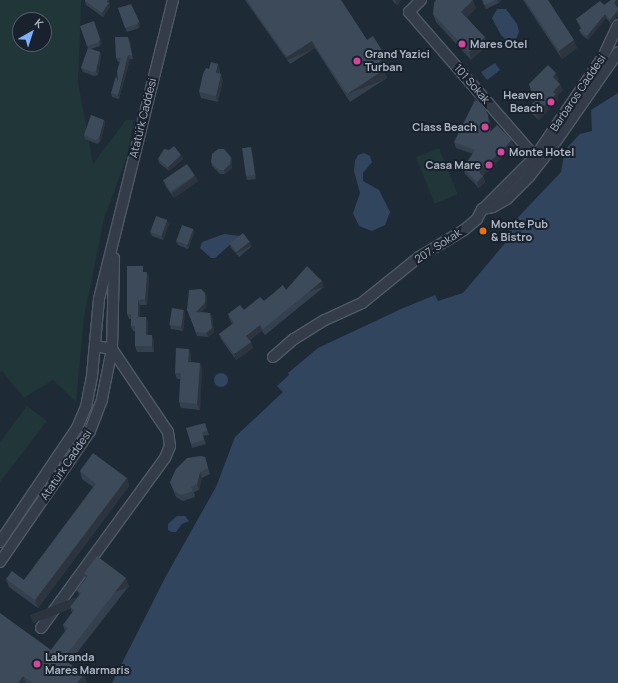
<!DOCTYPE html>
<meta charset="utf-8">
<style>
body{margin:0}
#map{position:relative;width:618px;height:683px;overflow:hidden;background:#1f2a37;font-family:Manrope,sans-serif}
div>[style]{position:absolute}
[style*='--x']{left:calc(var(--x)*1px);top:calc(var(--y)*1px);width:calc(var(--w)*1px);rotate:calc(var(--a)*1deg)}
.green>*{inset:0;background:#213638;transform-origin:0 0}
.water>*{inset:0;background:#32455f}
.round{border-radius:50%}
.roads{filter:drop-shadow(1px 0 #505966) drop-shadow(-1px 0 #505966) drop-shadow(0 1px #505966) drop-shadow(0 -1px #505966)}
.minor>*{height:10px;margin:-5px;padding:0 5px;transform-origin:5px;border-radius:5px;background:#333c48}
.wall>*{inset:0;background:#34404d}
.shaded-wall>*{inset:0;background:#2b343f;transform-origin:0 0}
.building>*{inset:0;background:#3d4a5a;transform-origin:0 0}
.dots>*{width:11px;height:11px;translate:-50% -50%;box-sizing:border-box;border:2px solid #18212c;border-radius:50%}
span{translate:-50% -50%;white-space:nowrap;text-align:center;line-height:1.15;-webkit-text-stroke:4px #18212c;paint-order:stroke}
.poi-label{font-size:11px;color:#adb6c5;font-weight:700}
.left{translate:0 -50%;text-align:left}
.right{translate:-100% -50%;text-align:right}
.street-label{font-size:11px;color:#adb6c5}
.north{position:absolute;left:12px;top:12px;width:40px;height:40px;box-sizing:border-box;background:#18212c;border:1px solid #545d69;border-radius:50%;rotate:39deg;font-size:11px;font-weight:700;line-height:16px;text-align:center;color:#adb6c5}
.north::after{content:'';display:block;margin:auto;width:14px;height:18px;background:#7daffa;clip-path:polygon(50% 0,100% 100%,50% 72%,0 100%)}
</style>
<div id="map">
<div class="green">
<div style="clip-path:polygon(evenodd,0 0,81px 0,78px 82px,93px 164px,126px 120px,134px 120px,127px 156px,104px 219px,84px 317px,76px 402px,53px 380px,24px 398px,2px 371px,0 372px,0 0,20px 20px,44px 20px,44px 44px,20px 44px,20px 20px)"></div>
<div style="left:439px;top:148px;width:50px;height:25px;rotate:68deg"></div>
<div style="clip-path:polygon(27px 406px,47px 421px,0 482px,0 442px)"></div>
</div>
<div class="water">
<div style="clip-path:polygon(497px 9px,506px 9px,517px 24px,519px 31px,516px 40px,508px 42px,501px 35px,492px 18px)"></div>
<div style="clip-path:polygon(495px 63px,500px 70px,487px 80px,481px 72px)"></div>
<div style="clip-path:polygon(618px 93px,618px 683px,112px 683px,166px 576px,216px 487px,235px 437px,283px 392px,277px 386px,289px 375px,288px 373px,318px 348px,401px 309px,435px 295px,438px 301px,463px 293px,512px 235px,508px 228px,561px 172px,565px 150px,580px 134px,592px 131px,591px 110px)"></div>
<div style="clip-path:polygon(364px 153px,370px 156px,372px 162px,363px 173px,363px 181px,379px 190px,390px 212px,385px 225px,372px 231px,359px 226px,353px 213px,360px 193px,354px 171px,355px 161px,358px 155px)"></div>
<div style="clip-path:polygon(224px 234px,240px 236px,215px 258px,211px 258px,200px 248px,202px 242px)"></div>
<div class="round" style="left:214px;top:373px;width:14px;height:14px"></div>
<div style="clip-path:polygon(177px 516px,185px 516px,189px 521px,182px 524px,176px 532px,172px 532px,168px 530px,168px 524px)"></div>
</div>
<div class="roads">
<div class="minor">
<div style="--x:421;--y:0;--w:17;--a:135"></div>
<div style="--x:409;--y:12;--w:192;--a:49"></div>
<div style="--x:484;--y:208;--w:72;--a:-45"></div>
<div style="--x:535;--y:157;--w:121;--a:-55.8"></div>
<div style="--x:603;--y:57;--w:35;--a:-65"></div>
<div style="--x:273;--y:357;--w:28;--a:-41"></div>
<div style="--x:294;--y:339;--w:36;--a:-32"></div>
<div style="--x:325;--y:320;--w:41;--a:-24.7"></div>
<div style="--x:362;--y:303;--w:73;--a:-38.9"></div>
<div style="--x:419;--y:257;--w:52;--a:-31"></div>
<div style="--x:464;--y:230;--w:17;--a:-40"></div>
<div style="--x:477;--y:219;--w:11;--a:-63"></div>
<div style="--x:482;--y:209;--w:11;--a:-10"></div>
<div style="--x:493;--y:207;--w:16;--a:-30"></div>
<div style="--x:507;--y:199;--w:31;--a:-45"></div>
<div style="--x:529;--y:177;--w:34;--a:-52"></div>
<div style="--x:550;--y:150;--w:119;--a:-55.2"></div>
<div style="--x:0;--y:542;--w:138;--a:-56"></div>
<div style="--x:77;--y:428;--w:23;--a:-67"></div>
<div style="--x:86;--y:407;--w:32;--a:-79"></div>
<div style="--x:92;--y:376;--w:77;--a:-84.8"></div>
<div style="--x:99;--y:299;--w:308;--a:-76.1"></div>
<div style="--x:0;--y:562;--w:159;--a:-55.5"></div>
<div style="--x:90;--y:431;--w:34;--a:-69"></div>
<div style="--x:102;--y:399;--w:51;--a:-78.7"></div>
<div style="--x:112;--y:349;--w:91;--a:-88.7"></div>
<div style="--x:41;--y:628;--w:210;--a:-53.9"></div>
<div style="--x:165;--y:458;--w:13;--a:-67"></div>
<div style="--x:170;--y:446;--w:14;--a:-98"></div>
<div style="--x:168;--y:432;--w:100;--a:-124"></div>
<div style="--x:112;--y:349;--w:17;--a:-170"></div>
</div>
</div>
<div class="wall">
<div style="clip-path:polygon(245px 0,341px 0,367px 40px,389px 65px,383px 69px,387px 78px,350px 102px,315px 48px,290px 64px)"></div>
<div style="clip-path:polygon(392px 0,401px 0,397px 5px)"></div>
<div style="clip-path:polygon(482px 0,501px 0,499px 3px,486px 9px)"></div>
<div style="clip-path:polygon(523px 0,548px 0,577px 48px,562px 59px)"></div>
<div style="clip-path:polygon(611px 0,618px 0,618px 3px,616px 6px,618px 8px,618px 16px,611px 24px,606px 18px,588px 40px,581px 34px,579px 30px,581px 29px,576px 19px,604px 5px)"></div>
<div style="clip-path:polygon(85px 1px,110px 3px,109px 4px,110px 7px,103px 17px,86px 5px)"></div>
<div style="clip-path:polygon(118px 8px,139px 21px,140px 25px,139px 28px,127px 32px)"></div>
<div style="clip-path:polygon(476px 8px,467px 17px,488px 45px,471px 60px,436px 22px,433px 14px)"></div>
<div style="clip-path:polygon(80px 26px,102px 43px,100px 46px,91px 49px,100px 52px,101px 56px,98px 75px,94px 76px,83px 72px,81px 68px,88px 48px)"></div>
<div style="clip-path:polygon(130px 41px,133px 59px,130px 59px,119px 99px,112px 97px,111px 93px,118px 82px,120px 62px,118px 62px,116px 58px)"></div>
<div style="clip-path:polygon(220px 70px,220px 73px,223px 80px,218px 102px,201px 98px,199px 92px)"></div>
<div style="clip-path:polygon(559px 79px,557px 81px,563px 90px,557px 96px,558px 100px,539px 120px,531px 113px,529px 107px,536px 100px,533px 97px,531px 91px)"></div>
<div style="clip-path:polygon(104px 120px,105px 124px,100px 142px,97px 144px,85px 139px,84px 135px)"></div>
<div style="clip-path:polygon(490px 121px,491px 131px,514px 146px,483px 176px,485px 182px,479px 188px,465px 174px,463px 168px,473px 154px,456px 148px,454px 142px)"></div>
<div style="clip-path:polygon(252px 151px,256px 179px,247px 180px,246px 176px)"></div>
<div style="clip-path:polygon(181px 155px,183px 159px,169px 171px,159px 163px,158px 159px)"></div>
<div style="clip-path:polygon(231px 157px,232px 161px,232px 168px,225px 174px,220px 174px,212px 166px,211px 162px)"></div>
<div style="clip-path:polygon(195px 176px,198px 181px,174px 198px,166px 187px,164px 181px)"></div>
<div style="clip-path:polygon(169px 224px,163px 240px,152px 236px,150px 232px)"></div>
<div style="clip-path:polygon(193px 229px,194px 233px,188px 249px,178px 245px,176px 241px)"></div>
<div style="clip-path:polygon(230px 244px,252px 246px,239px 257px,231px 248px)"></div>
<div style="clip-path:polygon(145px 272px,149px 278px,147px 305px,140px 305px,140px 317px,146px 317px,148px 323px,148px 335px,154px 340px,154px 352px,137px 352px,135px 346px,135px 331px,133px 331px,131px 326px,131px 319px,129px 319px,127px 314px)"></div>
<div style="clip-path:polygon(324px 287px,265px 335px,262px 331px,250px 340px,253px 348px,236px 360px,221px 339px,219px 334px,232px 324px,230px 320px,228px 314px,244px 310px,286px 290px)"></div>
<div style="clip-path:polygon(205px 293px,207px 297px,206px 307px,201px 312px,210px 313px,212px 317px,214px 332px,208px 337px,197px 336px,189px 314px)"></div>
<div style="clip-path:polygon(185px 314px,183px 331px,171px 329px,170px 325px)"></div>
<div style="clip-path:polygon(189px 349px,191px 355px,191px 362px,200px 363px,202px 368px,200px 410px,181px 408px,179px 402px,180px 379px,177px 379px,175px 373px)"></div>
<div style="clip-path:polygon(205px 423px,209px 435px,203px 436px,206px 444px,192px 448px,191px 444px)"></div>
<div style="clip-path:polygon(205px 457px,210px 474px,202px 478px,199px 490px,194px 492px,195px 497px,183px 501px,176px 497px,170px 482px)"></div>
<div style="clip-path:polygon(80px 471px,127px 478px,129px 486px,38px 608px,9px 587px,6px 579px,24px 580px,93px 487px,82px 479px)"></div>
<div style="clip-path:polygon(84px 573px,129px 586px,69px 663px,87px 682px,86px 683px,0 683px,51px 650px,65px 631px,63px 625px,72px 613px,70px 607px,79px 595px,77px 590px,86px 578px)"></div>
</div>
<div class="shaded-wall">
<div style="clip-path:polygon(108px 0,109px 0,110px 3px,109px 4px,110px 7px,103px 17px,102px 13px)"></div>
<div style="clip-path:polygon(395px 0,401px 0,397px 5px)"></div>
<div style="clip-path:polygon(473px 0,476px 8px,464px 20px,461px 12px)"></div>
<div style="clip-path:polygon(497px 0,501px 0,499px 3px)"></div>
<div style="clip-path:polygon(616px 0,618px 0,618px 3px,615px 7px,614px 3px)"></div>
<div style="clip-path:polygon(618px 10px,618px 16px,611px 24px,610px 20px)"></div>
<div style="clip-path:polygon(605px 14px,606px 18px,588px 40px,587px 36px)"></div>
<div style="clip-path:polygon(94px 21px,102px 43px,100px 46px,99px 42px)"></div>
<div style="clip-path:polygon(139px 21px,140px 25px,139px 28px,137px 24px)"></div>
<div style="clip-path:polygon(128px 37px,130px 41px,133px 59px,132px 55px)"></div>
<div style="clip-path:polygon(485px 37px,488px 45px,471px 60px,469px 52px)"></div>
<div style="clip-path:polygon(574px 40px,577px 48px,562px 59px,559px 51px)"></div>
<div style="left:312px;top:41px;width:8px;height:30px;rotate:67deg"></div>
<div style="clip-path:polygon(100px 52px,101px 56px,98px 75px,96px 71px)"></div>
<div style="clip-path:polygon(128px 55px,130px 59px,119px 99px,118px 95px)"></div>
<div style="clip-path:polygon(386px 57px,389px 65px,381px 70px,379px 62px)"></div>
<div style="clip-path:polygon(218px 64px,220px 70px,218px 79px,216px 73px)"></div>
<div style="left:384px;top:70px;width:9px;height:44px;rotate:69deg"></div>
<div style="clip-path:polygon(556px 73px,559px 79px,555px 83px,553px 77px)"></div>
<div style="clip-path:polygon(221px 74px,223px 80px,218px 102px,216px 96px)"></div>
<div style="clip-path:polygon(560px 84px,563px 90px,557px 96px,558px 100px,539px 120px,536px 114px,553px 92px)"></div>
<div style="clip-path:polygon(488px 115px,490px 121px,492px 138px,490px 132px)"></div>
<div style="clip-path:polygon(104px 120px,105px 124px,100px 142px,99px 138px)"></div>
<div style="clip-path:polygon(512px 140px,514px 146px,483px 176px,485px 182px,479px 188px,477px 182px,479px 172px)"></div>
<div style="clip-path:polygon(251px 147px,252px 151px,256px 179px,255px 175px)"></div>
<div style="clip-path:polygon(181px 155px,183px 159px,169px 171px,168px 167px)"></div>
<div style="clip-path:polygon(231px 157px,232px 161px,232px 168px,225px 174px,224px 170px)"></div>
<div style="clip-path:polygon(195px 176px,198px 181px,174px 198px,172px 193px)"></div>
<div style="clip-path:polygon(167px 220px,169px 224px,163px 240px,161px 236px)"></div>
<div style="clip-path:polygon(193px 229px,194px 233px,188px 249px,187px 245px)"></div>
<div style="left:250px;top:242px;width:4px;height:17px;rotate:63deg"></div>
<div style="clip-path:polygon(147px 272px,149px 278px,147px 305px,145px 299px)"></div>
<div style="left:322px;top:281px;width:6px;height:76px;rotate:72deg"></div>
<div style="clip-path:polygon(205px 293px,207px 297px,206px 307px,197px 316px,196px 312px)"></div>
<div style="clip-path:polygon(138px 300px,140px 305px,140px 323px,138px 317px)"></div>
<div style="clip-path:polygon(184px 310px,185px 314px,183px 331px,181px 327px)"></div>
<div style="clip-path:polygon(210px 313px,212px 317px,214px 332px,208px 337px,206px 333px)"></div>
<div style="clip-path:polygon(146px 317px,148px 323px,148px 340px,146px 335px)"></div>
<div style="clip-path:polygon(260px 325px,262px 331px,248px 341px,246px 336px)"></div>
<div style="clip-path:polygon(152px 335px,154px 340px,154px 352px,152px 346px)"></div>
<div style="clip-path:polygon(251px 342px,253px 348px,236px 360px,234px 354px)"></div>
<div style="clip-path:polygon(189px 349px,191px 355px,190px 368px,188px 362px)"></div>
<div style="clip-path:polygon(200px 363px,202px 368px,200px 410px,197px 404px)"></div>
<div style="clip-path:polygon(200px 472px,202px 478px,199px 490px,197px 484px)"></div>
<div style="clip-path:polygon(127px 478px,129px 486px,38px 608px,35px 600px)"></div>
<div style="left:126px;top:578px;width:9px;height:103px;rotate:69deg"></div>
<div style="clip-path:polygon(84px 674px,87px 682px,86px 683px,77px 683px)"></div>
<div style="clip-path:polygon(23px 676px,26px 683px,18px 683px)"></div>
</div>
<div class="building">
<div style="clip-path:polygon(85px 0,108px 0,107px 2px,109px 3px,102px 13px,85px 1px)"></div>
<div style="clip-path:polygon(247px 0,341px 0,367px 40px,373px 36px,386px 57px,379px 62px,384px 70px,347px 94px,312px 41px,287px 57px)"></div>
<div style="clip-path:polygon(436px 0,473px 0,461px 12px,485px 37px,469px 52px,433px 14px,434px 3px)"></div>
<div style="clip-path:polygon(483px 0,496px 0,484px 5px)"></div>
<div style="clip-path:polygon(525px 0,548px 0,574px 40px,559px 51px)"></div>
<div style="clip-path:polygon(611px 0,616px 0,614px 3px,618px 8px,618px 10px,610px 20px,605px 14px,587px 36px,579px 30px,582px 28px,576px 19px,600px 1px,604px 5px)"></div>
<div style="clip-path:polygon(131px 4px,139px 21px,137px 24px,125px 28px,118px 8px)"></div>
<div style="clip-path:polygon(94px 21px,100px 39px,99px 42px,87px 46px,80px 26px)"></div>
<div style="clip-path:polygon(115px 37px,128px 37px,132px 55px,128px 55px,118px 95px,111px 93px,116px 76px,118px 82px,117px 71px,121px 58px,116px 58px)"></div>
<div style="clip-path:polygon(88px 48px,100px 52px,96px 71px,93px 72px,81px 68px)"></div>
<div style="clip-path:polygon(211px 62px,218px 64px,216px 73px,221px 74px,216px 96px,199px 92px,203px 74px,206px 68px,209px 69px)"></div>
<div style="clip-path:polygon(548px 65px,556px 73px,553px 77px,560px 84px,553px 92px,556px 94px,536px 114px,529px 107px,538px 98px,531px 91px,529px 84px)"></div>
<div style="clip-path:polygon(475px 100px,482px 104px,488px 115px,490px 132px,497px 125px,512px 140px,479px 172px,483px 176px,477px 182px,463px 168px,475px 150px,454px 142px)"></div>
<div style="clip-path:polygon(91px 115px,104px 120px,99px 138px,95px 140px,84px 135px)"></div>
<div style="clip-path:polygon(174px 146px,181px 155px,168px 167px,158px 159px,164px 149px,169px 150px)"></div>
<div style="left:251px;top:147px;width:28px;height:9px;rotate:82deg"></div>
<div style="clip-path:polygon(218px 149px,224px 149px,231px 157px,230px 164px,224px 170px,219px 170px,211px 162px,212px 154px)"></div>
<div style="left:187px;top:164px;width:14px;height:29px;rotate:56deg"></div>
<div style="left:156px;top:216px;width:12px;height:17px;rotate:20deg"></div>
<div style="left:182px;top:225px;width:12px;height:17px;rotate:20deg"></div>
<div style="left:243px;top:233px;width:11px;height:17px;rotate:52deg"></div>
<div style="clip-path:polygon(127px 266px,143px 266px,143px 272px,147px 272px,145px 299px,138px 300px,138px 317px,146px 317px,146px 335px,152px 335px,152px 346px,135px 346px,135px 326px,131px 326px,131px 314px,127px 314px)"></div>
<div style="clip-path:polygon(307px 266px,322px 281px,263px 329px,260px 325px,246px 336px,251px 342px,234px 354px,219px 334px,234px 323px,228px 314px,240px 305px,244px 310px,260px 297px,264px 301px,283px 285px,286px 290px)"></div>
<div style="clip-path:polygon(201px 289px,205px 293px,205px 303px,196px 312px,210px 313px,212px 328px,206px 333px,196px 332px,187px 310px,189px 290px)"></div>
<div style="left:172px;top:308px;width:12px;height:17px;rotate:9deg"></div>
<div style="clip-path:polygon(176px 348px,189px 349px,188px 362px,200px 363px,197px 404px,179px 402px,181px 373px,175px 373px)"></div>
<div style="clip-path:polygon(205px 423px,207px 431px,202px 432px,204px 440px,191px 444px,186px 428px)"></div>
<div style="clip-path:polygon(93px 453px,127px 478px,35px 600px,6px 579px,12px 571px,24px 580px,96px 484px,80px 471px)"></div>
<div style="clip-path:polygon(201px 456px,205px 457px,208px 468px,200px 472px,197px 484px,191px 487px,193px 491px,181px 495px,174px 491px,170px 482px,176px 469px,187px 458px)"></div>
<div style="clip-path:polygon(97px 556px,126px 578px,63px 659px,84px 674px,77px 683px,33px 683px,23px 676px,18px 683px,0 683px,0 613px,51px 650px,68px 628px,63px 625px,74px 610px,70px 607px,81px 593px,77px 590px,88px 576px,84px 573px)"></div>
</div>
<div class="dots">
<div style="left:462px;top:44px;background:#d1479c"></div>
<div style="left:357px;top:61px;background:#d1479c"></div>
<div style="left:551px;top:102px;background:#d1479c"></div>
<div style="left:485px;top:127px;background:#d1479c"></div>
<div style="left:501px;top:152px;background:#d1479c"></div>
<div style="left:489px;top:165px;background:#d1479c"></div>
<div style="left:483px;top:231px;background:#e8710a"></div>
<div style="left:37px;top:664px;background:#d1479c"></div>
</div>
<div class="poi-label">
<span class="left" style="left:470px;top:44px">Mares Otel</span>
<span class="left" style="left:365px;top:61px">Grand Yazici<br>Turban</span>
<span class="right" style="left:543px;top:102px">Heaven<br>Beach</span>
<span class="right" style="left:477px;top:127px">Class Beach</span>
<span class="left" style="left:509px;top:152px">Monte Hotel</span>
<span class="right" style="left:481px;top:165px">Casa Mare</span>
<span class="left" style="left:491px;top:231px">Monte Pub<br>&amp; Bistro</span>
<span class="left" style="left:45px;top:664px">Labranda<br>Mares Marmaris</span>
</div>
<div class="street-label">
<span style="left:472px;top:84px;rotate:49deg">101 Sokak</span>
<span style="left:578px;top:93px;rotate:-56deg">Barbaros Caddesi</span>
<span style="left:143px;top:118px;rotate:-76deg">Atatürk Caddesi</span>
<span style="left:438px;top:246px;rotate:-33deg">207. Sokak</span>
<span style="left:66px;top:465px;rotate:-56deg">Atatürk Caddesi</span>
</div>
<div class="north">K</div>
</div>
